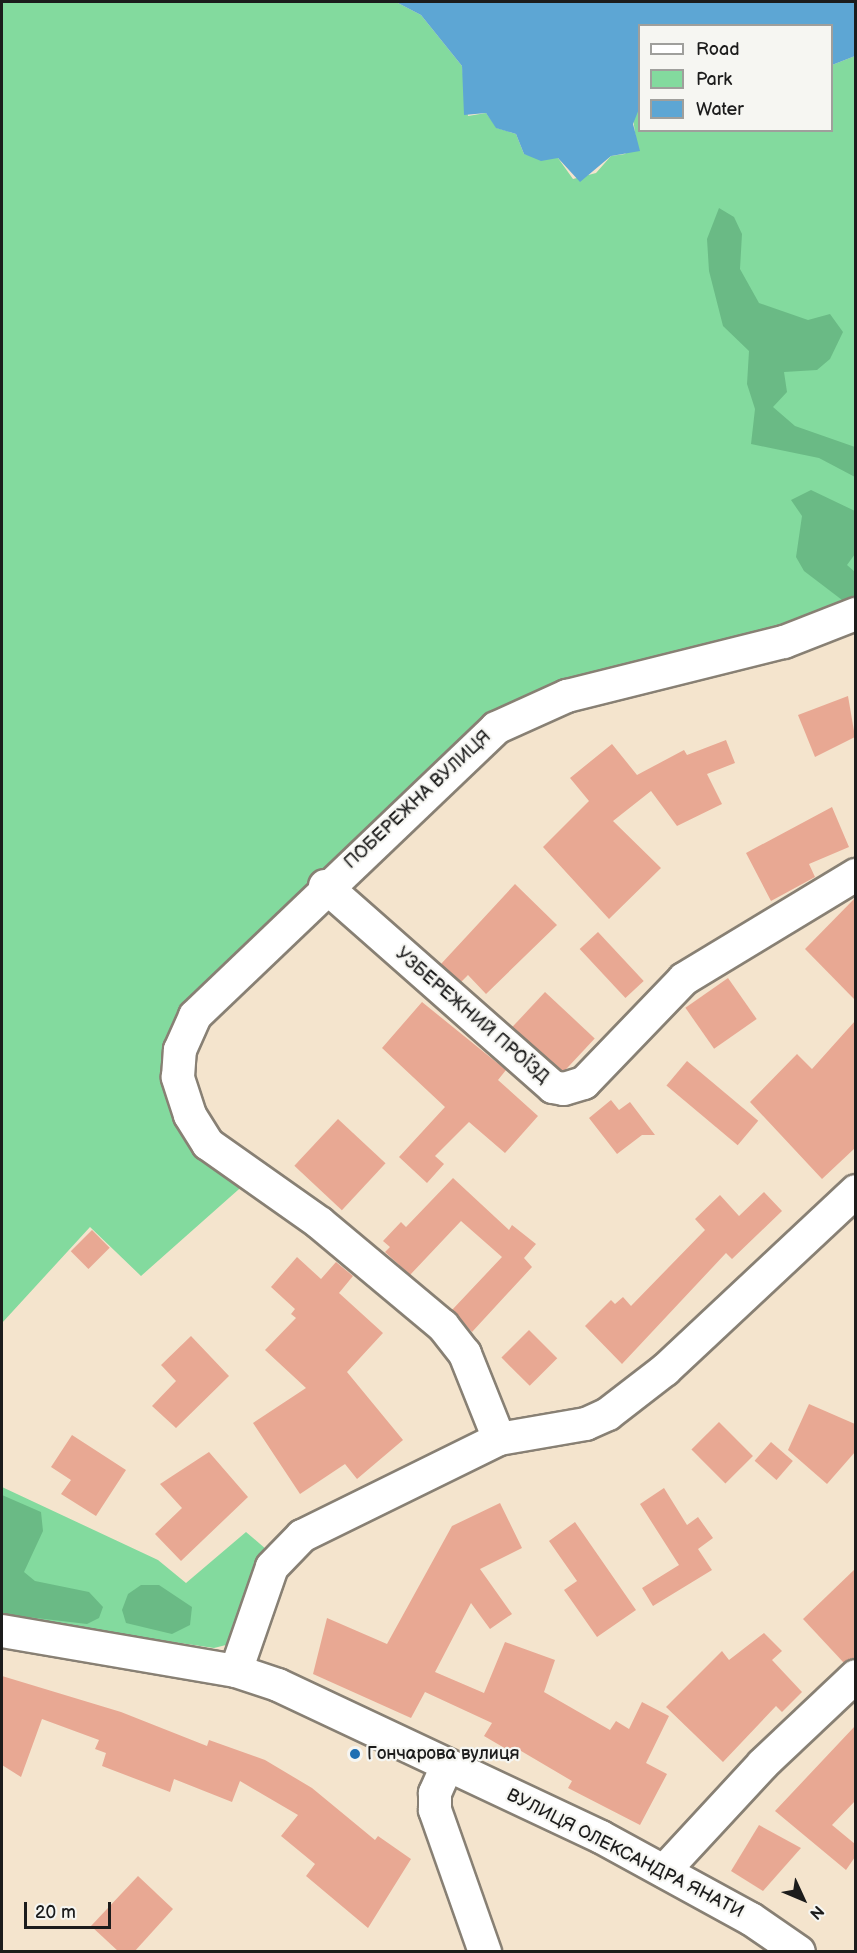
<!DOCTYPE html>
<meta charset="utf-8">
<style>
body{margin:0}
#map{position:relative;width:857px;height:1953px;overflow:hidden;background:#f4e4cd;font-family:"Balsamiq Sans",sans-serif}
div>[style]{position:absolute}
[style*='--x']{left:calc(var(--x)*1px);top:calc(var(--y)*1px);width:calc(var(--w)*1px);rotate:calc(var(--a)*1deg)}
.green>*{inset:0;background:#83da9e}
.forest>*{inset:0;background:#6aba85}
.water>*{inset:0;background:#5da6d4}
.building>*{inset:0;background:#e8a893;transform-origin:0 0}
.roads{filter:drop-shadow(2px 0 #888074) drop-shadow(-2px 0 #888074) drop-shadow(0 2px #888074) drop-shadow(0 -2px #888074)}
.minor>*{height:32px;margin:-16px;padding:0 16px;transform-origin:16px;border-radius:16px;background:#fff}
.dots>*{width:16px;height:16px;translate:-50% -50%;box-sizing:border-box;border:3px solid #f6f6f2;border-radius:50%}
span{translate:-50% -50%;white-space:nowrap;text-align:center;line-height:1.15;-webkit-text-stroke:4.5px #f6f6f2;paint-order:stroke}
.street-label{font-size:18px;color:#1c1c1c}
.poi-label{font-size:18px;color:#1c1c1c}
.left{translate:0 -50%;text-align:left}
.frame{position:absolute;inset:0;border:3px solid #1c1c1c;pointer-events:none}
.legend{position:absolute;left:638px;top:24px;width:195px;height:108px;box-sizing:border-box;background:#f6f6f2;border:2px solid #9f9f9c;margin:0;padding:8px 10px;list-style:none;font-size:18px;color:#1c1c1c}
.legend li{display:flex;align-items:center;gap:12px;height:30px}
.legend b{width:30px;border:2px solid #9f9f9c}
.north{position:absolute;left:773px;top:1869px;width:60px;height:60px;-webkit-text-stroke:4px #f6f6f2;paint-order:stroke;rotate:134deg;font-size:16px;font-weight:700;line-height:24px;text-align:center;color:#1c1c1c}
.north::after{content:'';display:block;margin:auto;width:21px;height:27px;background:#1c1c1c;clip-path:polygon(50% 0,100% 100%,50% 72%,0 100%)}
.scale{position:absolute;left:24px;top:1902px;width:87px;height:27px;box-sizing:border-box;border:3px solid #1c1c1c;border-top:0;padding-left:8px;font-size:18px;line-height:21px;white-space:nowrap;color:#1c1c1c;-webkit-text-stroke:4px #f6f6f2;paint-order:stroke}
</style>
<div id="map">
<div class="green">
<div style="clip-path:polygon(2px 2px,396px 2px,421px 15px,462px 66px,468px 116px,486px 113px,497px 128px,516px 134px,524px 154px,558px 158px,573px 179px,596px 173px,611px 156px,625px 154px,636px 140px,633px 118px,639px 109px,640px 130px,832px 130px,832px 65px,855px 56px,855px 608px,542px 700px,169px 1050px,247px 1182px,141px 1276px,90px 1227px,2px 1323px)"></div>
<div style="clip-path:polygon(2px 1487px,158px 1560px,186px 1583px,246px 1532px,267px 1550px,226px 1645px,214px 1648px,2px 1617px)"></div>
</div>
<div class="forest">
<div style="clip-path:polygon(719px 208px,734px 217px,742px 234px,740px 269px,759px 303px,808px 320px,830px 314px,843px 332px,830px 359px,817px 370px,784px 372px,787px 392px,773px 407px,795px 426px,855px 447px,855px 477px,819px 458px,751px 444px,755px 409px,747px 384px,749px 351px,723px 326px,709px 271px,707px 239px)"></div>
<div style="clip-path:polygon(811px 490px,855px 511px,855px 554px,847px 565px,855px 572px,855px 602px,846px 603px,804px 571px,796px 557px,802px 516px,791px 500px)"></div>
<div style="clip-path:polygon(2px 1495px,41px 1512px,43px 1531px,24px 1572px,35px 1581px,89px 1592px,103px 1607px,99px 1618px,87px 1624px,2px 1614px)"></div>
<div style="clip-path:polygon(141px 1585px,159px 1585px,192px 1607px,190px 1625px,172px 1634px,126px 1623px,122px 1610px,128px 1594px)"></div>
</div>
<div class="water">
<div style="clip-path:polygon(396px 2px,855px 2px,855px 56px,832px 65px,832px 26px,640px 26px,639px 109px,633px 124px,640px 151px,611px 156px,580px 182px,558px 158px,541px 161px,524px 154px,516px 134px,496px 128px,486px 113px,464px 115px,462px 66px,421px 15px)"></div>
</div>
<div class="building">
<div style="clip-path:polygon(848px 696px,855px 737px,815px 757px,798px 715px)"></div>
<div style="clip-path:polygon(726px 740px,735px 763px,707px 774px,722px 804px,677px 826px,651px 791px,613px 821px,661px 868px,609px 919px,543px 847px,589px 801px,570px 778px,612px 744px,637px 775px,684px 750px,687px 755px)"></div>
<div style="clip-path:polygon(832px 807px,849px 847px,809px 864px,815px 877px,771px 901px,746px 853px)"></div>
<div style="clip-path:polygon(515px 884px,557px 925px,486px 994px,468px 975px,461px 982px,441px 964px)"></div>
<div style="clip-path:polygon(855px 898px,855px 1000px,805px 949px)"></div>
<div style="left:598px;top:932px;width:67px;height:25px;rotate:47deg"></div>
<div style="left:728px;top:978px;width:50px;height:52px;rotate:55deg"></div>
<div style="left:545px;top:992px;width:68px;height:48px;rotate:43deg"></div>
<div style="clip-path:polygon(422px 1002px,506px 1070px,498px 1080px,538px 1116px,505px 1153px,469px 1122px,435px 1156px,444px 1164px,427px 1183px,399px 1157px,445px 1107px,382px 1048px)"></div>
<div style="clip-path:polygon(855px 1021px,855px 1148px,822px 1179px,750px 1102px,797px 1054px,812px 1069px)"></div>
<div style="left:687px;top:1061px;width:93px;height:32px;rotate:40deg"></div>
<div style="clip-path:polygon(611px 1100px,619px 1110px,630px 1102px,655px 1135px,642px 1135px,617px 1154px,589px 1118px)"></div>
<div style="left:338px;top:1119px;width:65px;height:64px;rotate:43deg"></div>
<div style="clip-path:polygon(453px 1178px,509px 1230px,512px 1225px,536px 1244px,524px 1258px,532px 1267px,472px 1332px,452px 1310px,502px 1257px,461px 1221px,410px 1275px,385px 1252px,390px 1247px,383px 1241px,401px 1222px,406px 1227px)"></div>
<div style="clip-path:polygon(764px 1192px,782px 1211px,732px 1259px,726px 1253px,622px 1364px,585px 1326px,611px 1300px,615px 1304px,623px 1297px,631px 1306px,705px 1230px,695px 1219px,720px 1195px,739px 1216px)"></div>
<div style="left:92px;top:1230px;width:25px;height:30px;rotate:45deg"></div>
<div style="clip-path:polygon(297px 1257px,321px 1279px,336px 1262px,353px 1276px,339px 1293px,383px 1333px,347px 1372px,403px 1440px,357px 1479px,345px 1464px,300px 1494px,253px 1423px,306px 1388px,265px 1350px,296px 1318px,291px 1314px,295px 1309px,271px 1287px)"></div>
<div style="left:529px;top:1330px;width:40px;height:39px;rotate:45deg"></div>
<div style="clip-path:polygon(191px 1336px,229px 1376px,176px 1428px,152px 1406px,176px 1381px,161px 1365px)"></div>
<div style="clip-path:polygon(809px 1404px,855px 1424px,855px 1452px,827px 1484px,788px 1450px)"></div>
<div style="left:719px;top:1422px;width:48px;height:39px;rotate:45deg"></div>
<div style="clip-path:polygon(72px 1435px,126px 1470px,96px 1516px,61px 1494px,71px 1480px,51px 1467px)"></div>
<div style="left:771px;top:1442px;width:29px;height:25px;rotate:41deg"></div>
<div style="clip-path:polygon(209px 1452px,248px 1497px,181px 1561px,155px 1534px,182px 1508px,160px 1484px)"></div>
<div style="clip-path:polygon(664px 1488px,687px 1525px,698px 1517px,713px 1538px,698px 1549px,712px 1570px,653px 1606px,642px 1588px,679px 1565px,640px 1504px)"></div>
<div style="clip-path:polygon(500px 1503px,522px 1548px,480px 1569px,512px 1614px,490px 1629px,471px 1603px,435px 1672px,484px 1693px,505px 1642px,555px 1660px,544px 1692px,610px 1730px,616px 1721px,629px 1729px,642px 1702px,669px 1716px,646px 1763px,667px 1774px,640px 1825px,568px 1788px,572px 1781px,516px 1748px,513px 1753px,484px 1736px,492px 1723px,425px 1692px,411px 1718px,313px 1674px,327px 1618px,387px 1644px,452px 1526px)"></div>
<div style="clip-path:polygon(575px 1522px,636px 1610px,597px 1637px,564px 1590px,577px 1581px,549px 1541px)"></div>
<div style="clip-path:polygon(855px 1569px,855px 1659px,844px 1663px,803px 1619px)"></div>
<div style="clip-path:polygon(764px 1633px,782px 1651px,772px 1660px,802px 1692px,782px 1712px,776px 1706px,723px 1762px,666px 1707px,722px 1651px,729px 1660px)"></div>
<div style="clip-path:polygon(2px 1676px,121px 1712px,207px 1746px,209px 1740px,265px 1760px,312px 1788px,375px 1840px,378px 1836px,411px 1859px,368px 1928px,306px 1876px,315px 1864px,281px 1836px,298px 1815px,240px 1781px,232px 1802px,174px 1779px,170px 1792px,102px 1766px,106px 1753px,95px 1749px,99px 1740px,42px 1719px,21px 1777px,2px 1765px)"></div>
<div style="clip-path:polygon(855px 1726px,855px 1801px,832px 1825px,855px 1844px,855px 1857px,846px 1870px,775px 1811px)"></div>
<div style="clip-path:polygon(759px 1825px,801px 1848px,763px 1891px,731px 1871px)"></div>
<div style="clip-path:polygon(138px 1876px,173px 1909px,134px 1952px,119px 1952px,91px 1926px)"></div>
</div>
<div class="roads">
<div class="minor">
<div style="--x:325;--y:886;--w:304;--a:41.4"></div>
<div style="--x:553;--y:1087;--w:11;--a:10"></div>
<div style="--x:564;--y:1089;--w:21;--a:-17"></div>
<div style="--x:584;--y:1083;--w:144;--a:-46.1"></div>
<div style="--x:684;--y:979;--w:201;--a:-31.2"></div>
<div style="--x:499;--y:1439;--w:92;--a:-111.8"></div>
<div style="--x:465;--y:1354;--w:36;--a:-128"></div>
<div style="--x:443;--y:1326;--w:160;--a:-140.1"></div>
<div style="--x:320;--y:1223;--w:137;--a:-144.8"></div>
<div style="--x:208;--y:1144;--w:34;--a:-122"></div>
<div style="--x:190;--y:1115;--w:40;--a:-108"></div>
<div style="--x:178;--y:1077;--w:27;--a:-86"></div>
<div style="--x:180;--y:1050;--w:37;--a:-66"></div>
<div style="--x:195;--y:1016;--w:417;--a:-43.7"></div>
<div style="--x:496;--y:728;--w:78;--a:-24.3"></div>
<div style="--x:567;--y:696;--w:224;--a:-14"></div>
<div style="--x:784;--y:642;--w:77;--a:-21.3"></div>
<div style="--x:2;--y:1631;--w:237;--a:9.7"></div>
<div style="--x:236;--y:1671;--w:44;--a:18.4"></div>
<div style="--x:278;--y:1685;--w:357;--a:25.2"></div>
<div style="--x:601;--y:1837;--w:171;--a:28.7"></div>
<div style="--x:751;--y:1919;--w:58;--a:34.5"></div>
<div style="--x:236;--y:1671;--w:110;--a:-70.9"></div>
<div style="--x:272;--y:1567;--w:43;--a:-45.9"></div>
<div style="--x:302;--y:1536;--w:220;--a:-26.2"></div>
<div style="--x:499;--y:1439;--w:88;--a:-9.8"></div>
<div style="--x:586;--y:1424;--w:24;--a:-24"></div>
<div style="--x:608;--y:1414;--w:72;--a:-37.7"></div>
<div style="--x:665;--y:1370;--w:262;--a:-43.1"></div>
<div style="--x:447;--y:1766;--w:30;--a:114"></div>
<div style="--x:435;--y:1793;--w:17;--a:90"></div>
<div style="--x:435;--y:1810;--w:151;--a:70.6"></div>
<div style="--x:664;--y:1871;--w:146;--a:-47.2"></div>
<div style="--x:763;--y:1764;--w:128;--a:-43.4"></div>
</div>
</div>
<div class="dots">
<div style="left:355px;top:1754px;background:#1f6fb2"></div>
</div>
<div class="street-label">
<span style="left:418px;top:800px;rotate:-43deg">ПОБЕРЕЖНА ВУЛИЦЯ</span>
<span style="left:472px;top:1016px;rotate:41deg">УЗБЕРЕЖНИЙ ПРОЇЗД</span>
<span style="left:625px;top:1854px;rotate:27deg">ВУЛИЦЯ ОЛЕКСАНДРА ЯНАТИ</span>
</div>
<div class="poi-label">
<span class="left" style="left:367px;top:1754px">Гончарова вулиця</span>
</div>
<div class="frame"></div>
<ul class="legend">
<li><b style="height:8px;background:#fff"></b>Road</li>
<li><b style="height:16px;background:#83da9e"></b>Park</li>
<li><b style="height:16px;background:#5da6d4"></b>Water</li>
</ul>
<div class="north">N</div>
<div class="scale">20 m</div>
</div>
